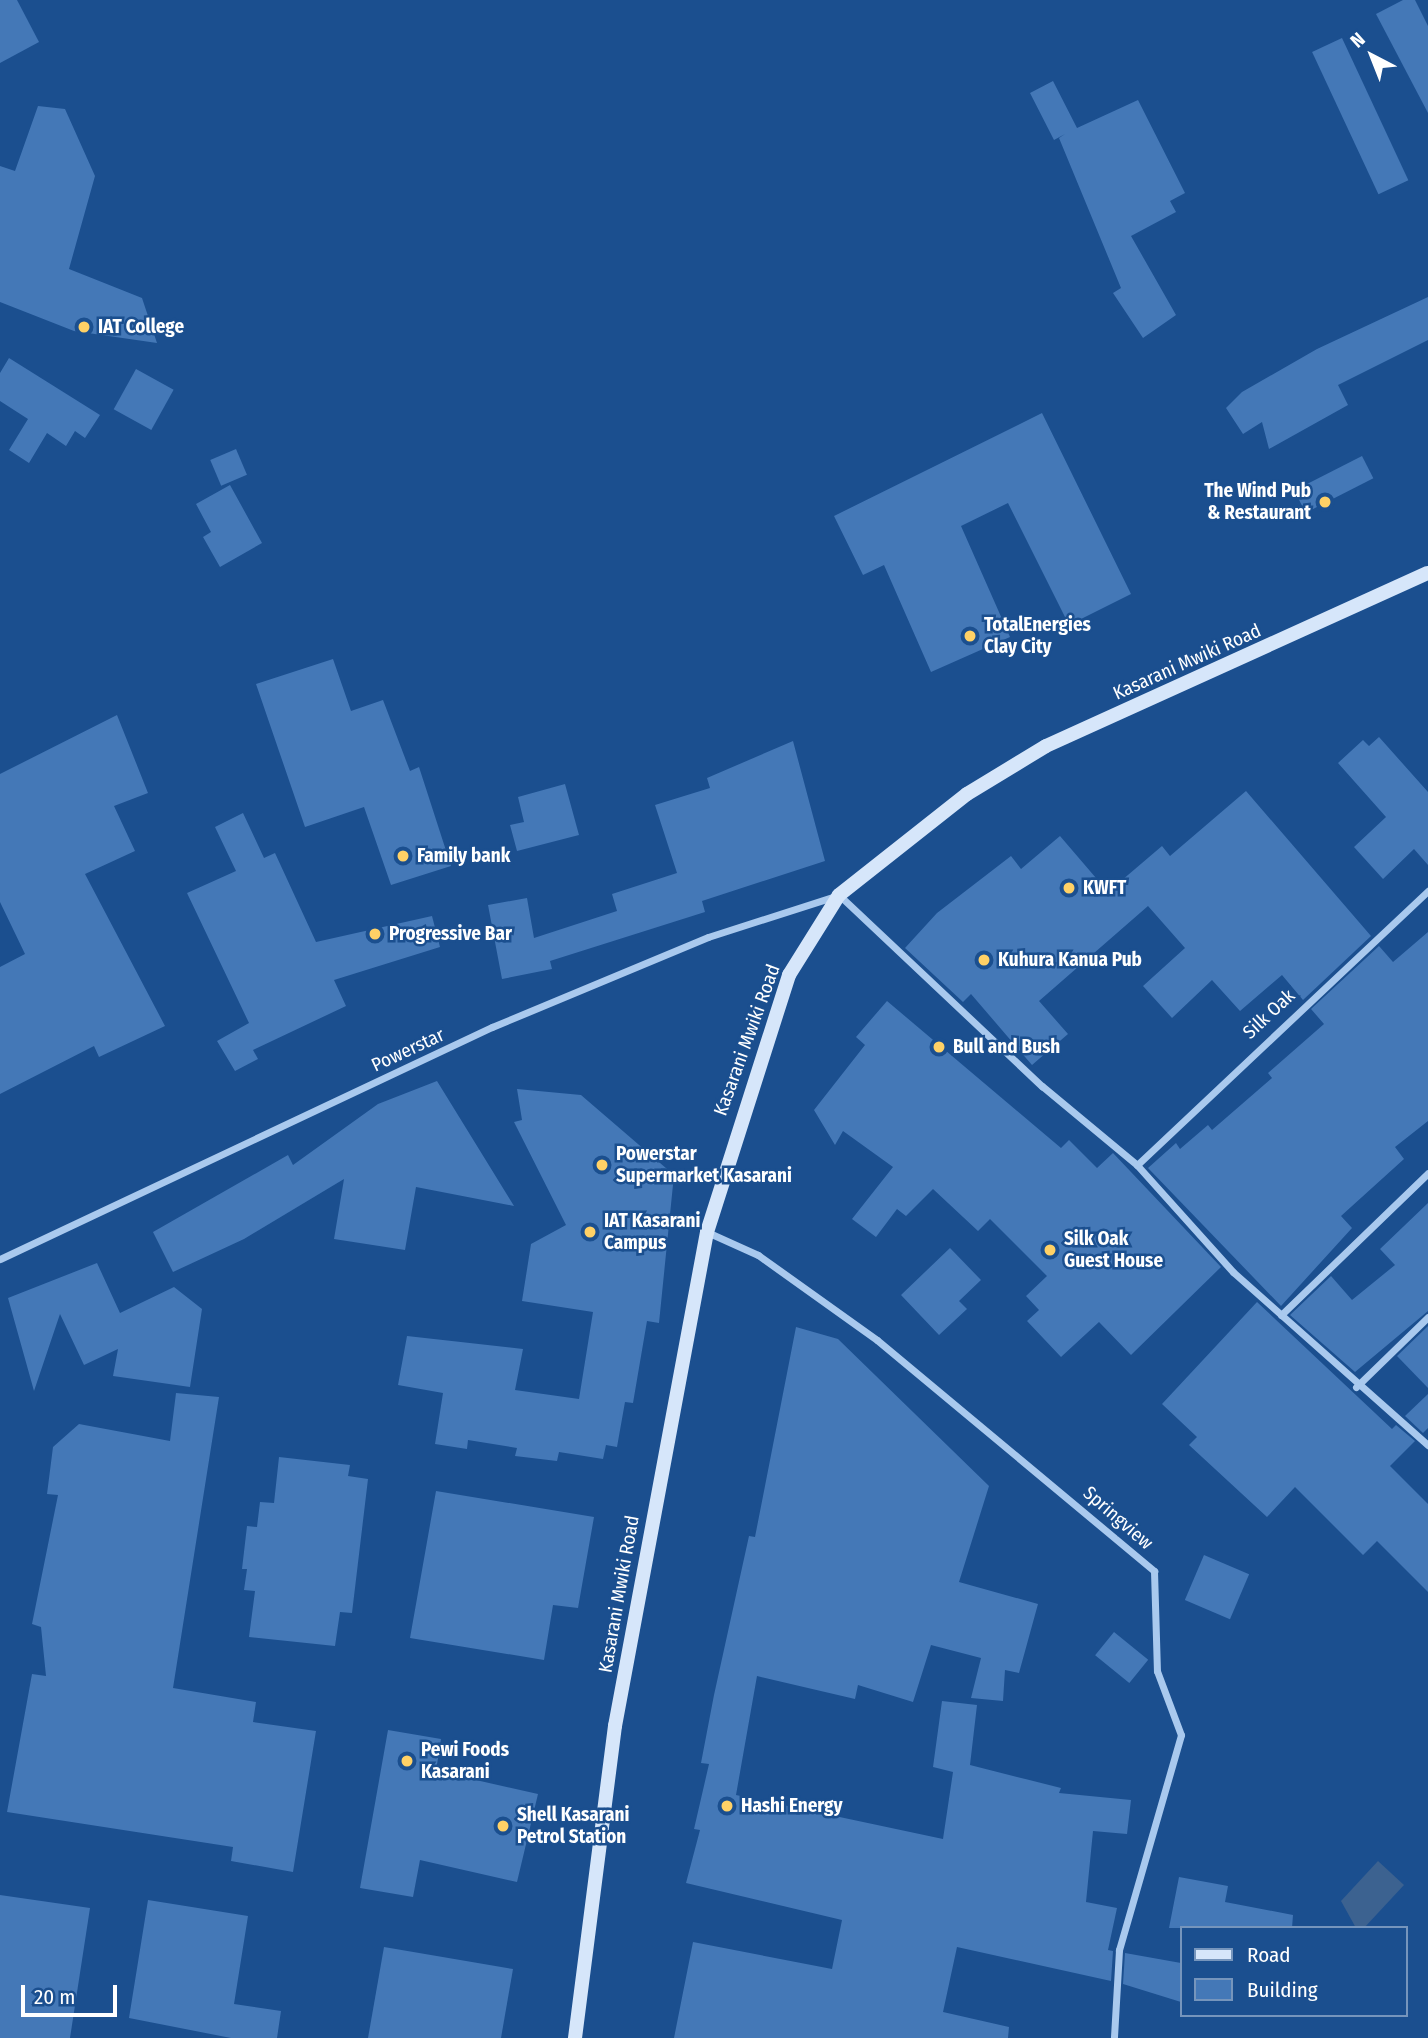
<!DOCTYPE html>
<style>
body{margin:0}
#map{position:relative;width:1428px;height:2038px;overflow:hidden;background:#1b4f8f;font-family:"Fira Sans Condensed",sans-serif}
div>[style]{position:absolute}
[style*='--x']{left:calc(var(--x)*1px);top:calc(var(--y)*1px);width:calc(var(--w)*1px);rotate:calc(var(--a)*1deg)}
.water>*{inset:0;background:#3c6290}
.building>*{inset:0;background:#4478b7;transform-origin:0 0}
.street>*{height:7px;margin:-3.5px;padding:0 3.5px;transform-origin:3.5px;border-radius:3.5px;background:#a9c9ee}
.secondary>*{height:14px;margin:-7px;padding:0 7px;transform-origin:7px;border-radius:7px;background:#d6e6fa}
.dots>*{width:19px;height:19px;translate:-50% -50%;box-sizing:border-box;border:4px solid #1b4f8f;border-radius:50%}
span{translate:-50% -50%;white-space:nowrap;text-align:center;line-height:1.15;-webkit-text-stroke:5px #1b4f8f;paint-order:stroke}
.poi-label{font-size:19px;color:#fff;font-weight:700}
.left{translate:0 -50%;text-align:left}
.right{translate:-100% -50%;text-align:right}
.street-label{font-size:19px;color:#fff}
.legend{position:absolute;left:1180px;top:1926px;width:228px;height:91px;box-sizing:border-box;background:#1b4f8f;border:2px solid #7695bc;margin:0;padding:9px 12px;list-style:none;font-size:21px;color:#fff}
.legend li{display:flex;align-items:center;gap:14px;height:35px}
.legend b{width:35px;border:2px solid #7695bc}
.north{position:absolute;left:1337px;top:21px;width:70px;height:70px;-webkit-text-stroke:5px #1b4f8f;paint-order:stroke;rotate:318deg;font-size:19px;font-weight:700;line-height:28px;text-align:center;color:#fff}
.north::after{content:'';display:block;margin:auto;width:24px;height:32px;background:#fff;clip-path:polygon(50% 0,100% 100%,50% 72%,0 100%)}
.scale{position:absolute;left:21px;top:1985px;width:96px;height:32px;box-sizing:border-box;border:4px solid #fff;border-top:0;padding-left:9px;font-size:21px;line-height:24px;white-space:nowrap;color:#fff;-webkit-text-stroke:5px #1b4f8f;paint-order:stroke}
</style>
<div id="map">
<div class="water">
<div style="clip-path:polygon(1378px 1861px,1404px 1885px,1364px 1928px,1356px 1928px,1341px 1901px)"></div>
</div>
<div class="building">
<div style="clip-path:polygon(0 0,17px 0,39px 42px,0 63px)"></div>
<div style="clip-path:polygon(1403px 0,1415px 0,1428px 26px,1428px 113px,1376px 14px)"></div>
<div style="left:1342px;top:38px;width:157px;height:33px;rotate:65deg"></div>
<div style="clip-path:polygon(1053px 81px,1077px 128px,1138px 100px,1185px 193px,1170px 201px,1176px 212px,1131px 236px,1176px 315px,1143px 338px,1113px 293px,1121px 288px,1059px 138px,1065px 134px,1054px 140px,1030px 93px)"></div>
<div style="clip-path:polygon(38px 106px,65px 109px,95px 176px,69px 269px,142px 298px,157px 343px,74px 331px,0 302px,0 166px,15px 171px)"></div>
<div style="clip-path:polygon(1428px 297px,1428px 340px,1338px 385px,1348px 405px,1269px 449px,1262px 422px,1243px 434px,1226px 408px,1242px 392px,1317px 349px)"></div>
<div style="clip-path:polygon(9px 358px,100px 415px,85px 438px,75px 431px,66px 446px,47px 433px,29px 463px,9px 450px,28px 419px,0 401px,0 373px)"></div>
<div style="left:136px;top:369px;width:43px;height:46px;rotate:29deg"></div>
<div style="clip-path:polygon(1042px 413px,1131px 594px,1069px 625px,1008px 503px,961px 526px,1010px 637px,931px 672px,884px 565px,863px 575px,834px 516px)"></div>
<div style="left:236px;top:449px;width:28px;height:28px;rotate:67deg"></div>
<div style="left:1362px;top:456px;width:25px;height:76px;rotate:63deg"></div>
<div style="clip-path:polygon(230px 485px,262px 543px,220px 567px,203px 537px,211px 532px,196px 504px)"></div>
<div style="clip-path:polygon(333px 659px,351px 711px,383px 700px,410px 771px,419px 767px,451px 866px,391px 885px,364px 807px,305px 827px,256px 684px)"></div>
<div style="clip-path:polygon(117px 715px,148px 793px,114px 806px,135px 851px,85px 874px,165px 1026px,99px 1057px,94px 1046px,0 1094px,0 967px,25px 954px,0 902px,0 774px)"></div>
<div style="clip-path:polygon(1379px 737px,1428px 792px,1428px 865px,1414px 849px,1383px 879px,1354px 847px,1386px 817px,1338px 763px,1363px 740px,1369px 746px)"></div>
<div style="clip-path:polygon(793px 741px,825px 861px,702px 901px,705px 912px,550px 961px,552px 969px,502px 979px,488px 905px,527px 898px,534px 938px,617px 911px,612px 894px,677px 873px,655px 805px,710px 788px,707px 778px)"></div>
<div style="clip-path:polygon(565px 784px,579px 835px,517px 851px,510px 825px,524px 822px,518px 797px)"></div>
<div style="clip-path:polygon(1246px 791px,1371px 936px,1303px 1000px,1282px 975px,1240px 1011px,1212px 980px,1172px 1018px,1143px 986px,1185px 948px,1148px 906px,1039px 1001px,1068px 1034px,1032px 1065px,971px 994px,963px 1002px,905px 948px,937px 913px,1011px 856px,1021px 869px,1060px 836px,1108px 892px,1162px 846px,1170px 856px)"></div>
<div style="clip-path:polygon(243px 813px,264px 858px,275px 853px,316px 942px,432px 916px,440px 947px,334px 980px,346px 1006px,253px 1050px,258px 1059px,235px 1071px,217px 1041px,249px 1023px,187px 893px,236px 871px,215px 827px)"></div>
<div style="clip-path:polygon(1428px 932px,1428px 1121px,1395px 1147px,1404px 1159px,1341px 1216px,1352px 1228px,1281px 1306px,1148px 1168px,1176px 1143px,1180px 1149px,1208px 1125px,1212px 1130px,1272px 1078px,1268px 1073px,1324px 1024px,1311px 1009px,1379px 946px,1393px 962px)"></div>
<div style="clip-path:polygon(887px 1001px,1061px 1148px,1069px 1140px,1097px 1168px,1113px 1153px,1221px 1267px,1131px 1355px,1099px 1322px,1061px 1357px,1027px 1321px,1039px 1310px,1026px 1296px,1047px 1276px,990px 1219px,978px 1231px,933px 1189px,906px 1216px,897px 1209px,876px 1237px,852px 1219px,893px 1167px,843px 1131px,835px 1145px,814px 1110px,865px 1045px,856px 1037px)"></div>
<div style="clip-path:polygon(437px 1081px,514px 1206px,416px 1187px,405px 1250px,334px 1239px,344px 1179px,244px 1239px,173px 1272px,153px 1232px,288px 1155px,293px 1165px,378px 1104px)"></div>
<div style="clip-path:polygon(517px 1089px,581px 1095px,674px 1175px,659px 1323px,647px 1321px,633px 1403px,625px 1402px,617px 1447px,606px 1445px,603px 1459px,559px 1452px,557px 1461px,515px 1456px,517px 1448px,468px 1440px,467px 1449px,435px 1444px,443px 1393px,398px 1385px,407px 1336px,523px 1349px,515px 1390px,579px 1399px,593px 1312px,522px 1301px,531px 1244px,566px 1225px,514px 1122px,522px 1120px)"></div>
<div style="clip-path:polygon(1428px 1203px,1428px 1311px,1355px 1372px,1290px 1315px,1331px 1276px,1352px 1300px,1395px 1265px,1380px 1249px)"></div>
<div style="clip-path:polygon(950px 1248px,981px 1280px,959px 1301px,967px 1309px,939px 1335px,901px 1295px)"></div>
<div style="clip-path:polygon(97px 1263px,120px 1313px,174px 1287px,202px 1309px,190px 1387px,113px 1376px,118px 1349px,84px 1365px,60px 1314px,34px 1391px,8px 1298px)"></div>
<div style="clip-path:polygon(1257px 1302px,1392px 1429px,1396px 1425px,1415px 1441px,1390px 1466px,1428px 1504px,1428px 1592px,1377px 1541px,1363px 1555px,1295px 1487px,1267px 1517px,1189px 1445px,1197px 1437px,1162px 1404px)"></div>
<div style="clip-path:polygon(1428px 1326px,1428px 1388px,1397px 1356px)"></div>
<div style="clip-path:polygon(796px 1327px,838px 1339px,989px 1486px,959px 1582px,1038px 1604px,1019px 1673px,1005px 1670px,1003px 1701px,971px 1698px,981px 1658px,931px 1645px,913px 1702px,858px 1685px,855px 1699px,757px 1676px,736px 1795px,943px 1839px,953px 1772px,933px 1767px,942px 1701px,977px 1705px,970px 1765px,1061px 1788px,1059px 1793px,1131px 1800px,1127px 1834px,1093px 1831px,1086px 1902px,1117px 1908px,1108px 1950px,1113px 1951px,1111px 1981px,957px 1947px,943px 2012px,1009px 2027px,1008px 2038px,674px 2038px,693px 1942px,832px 1969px,842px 1920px,686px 1883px,700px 1830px,694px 1829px,709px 1764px,701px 1763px,714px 1695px,749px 1536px,755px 1537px)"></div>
<div style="clip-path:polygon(176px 1393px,219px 1397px,173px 1688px,256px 1702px,253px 1722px,316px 1731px,293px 1872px,231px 1861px,233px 1847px,7px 1812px,32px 1674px,46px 1676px,41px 1627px,32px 1624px,58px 1495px,47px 1494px,53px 1447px,79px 1424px,170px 1441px)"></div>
<div style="clip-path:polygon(1428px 1394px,1428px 1428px,1423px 1433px,1405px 1416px)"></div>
<div style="clip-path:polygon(279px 1457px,350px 1465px,348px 1476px,368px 1479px,352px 1613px,340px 1612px,335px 1646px,249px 1637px,255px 1591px,244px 1590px,247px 1569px,242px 1569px,247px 1526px,257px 1527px,260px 1502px,274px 1503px)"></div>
<div style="clip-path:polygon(436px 1491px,594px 1517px,578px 1608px,553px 1605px,544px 1660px,410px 1638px)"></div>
<div style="left:1204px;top:1555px;width:49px;height:49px;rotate:23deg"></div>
<div style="left:1114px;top:1632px;width:44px;height:30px;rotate:39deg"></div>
<div style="clip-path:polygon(388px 1730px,441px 1739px,436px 1771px,538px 1794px,517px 1882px,420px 1860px,413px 1897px,360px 1888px)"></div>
<div style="clip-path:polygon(1179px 1877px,1228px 1886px,1225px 1902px,1293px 1915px,1292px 1928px,1169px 1928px)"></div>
<div style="clip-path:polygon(0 1895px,90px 1908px,70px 2038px,0 2038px)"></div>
<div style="clip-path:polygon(148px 1900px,248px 1916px,234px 2004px,281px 2011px,277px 2038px,231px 2038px,129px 2018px)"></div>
<div style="clip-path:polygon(384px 1947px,513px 1969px,501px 2038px,368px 2038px)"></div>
<div style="clip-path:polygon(1125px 1953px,1181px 1963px,1181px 2002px,1123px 1984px)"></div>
</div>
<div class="street">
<div style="--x:1137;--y:1165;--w:400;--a:-43.3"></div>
<div style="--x:707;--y:1232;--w:56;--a:24.3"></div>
<div style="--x:758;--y:1255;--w:146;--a:35.5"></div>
<div style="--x:877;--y:1340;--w:361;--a:39.8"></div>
<div style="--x:1154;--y:1571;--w:100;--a:88.3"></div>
<div style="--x:1157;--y:1671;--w:68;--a:69.4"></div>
<div style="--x:1181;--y:1735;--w:224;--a:106.1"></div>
<div style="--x:1119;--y:1950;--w:88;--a:93.3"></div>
<div style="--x:0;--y:1259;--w:544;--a:-25.25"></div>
<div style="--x:492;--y:1027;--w:234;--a:-22.6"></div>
<div style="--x:708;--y:937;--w:138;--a:-17.8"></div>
<div style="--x:839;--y:895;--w:279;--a:43.3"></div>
<div style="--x:1042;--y:1086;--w:124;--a:39.7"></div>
<div style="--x:1137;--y:1165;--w:144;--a:48.1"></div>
<div style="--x:1233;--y:1272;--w:261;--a:41.6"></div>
<div style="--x:1281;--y:1315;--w:204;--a:-44"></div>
<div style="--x:1356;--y:1387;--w:100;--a:-44.2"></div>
</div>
<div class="secondary">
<div style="--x:575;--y:2038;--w:315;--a:-82.7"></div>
<div style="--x:615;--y:1726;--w:502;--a:-79.45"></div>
<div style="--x:707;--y:1232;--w:270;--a:-72.3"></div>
<div style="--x:789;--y:975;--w:94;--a:-58"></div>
<div style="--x:839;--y:895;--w:163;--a:-38.3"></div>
<div style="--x:967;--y:794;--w:92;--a:-31.3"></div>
<div style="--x:1046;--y:746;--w:419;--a:-24.4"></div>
</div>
<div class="dots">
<div style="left:84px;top:327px;background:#ffd166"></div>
<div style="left:1325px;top:502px;background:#ffd166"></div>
<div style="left:970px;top:636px;background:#ffd166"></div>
<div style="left:403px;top:856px;background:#ffd166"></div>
<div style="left:1069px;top:888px;background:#ffd166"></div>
<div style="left:375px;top:934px;background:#ffd166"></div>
<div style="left:984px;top:960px;background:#ffd166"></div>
<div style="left:939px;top:1047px;background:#ffd166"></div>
<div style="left:602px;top:1165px;background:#ffd166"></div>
<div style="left:590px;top:1232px;background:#ffd166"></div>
<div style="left:1050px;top:1250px;background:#ffd166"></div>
<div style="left:407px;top:1761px;background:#ffd166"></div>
<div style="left:727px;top:1806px;background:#ffd166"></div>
<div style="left:503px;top:1826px;background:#ffd166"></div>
</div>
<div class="poi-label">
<span class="left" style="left:98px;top:327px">IAT College</span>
<span class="right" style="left:1311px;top:502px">The Wind Pub<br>&amp; Restaurant</span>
<span class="left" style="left:984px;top:636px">TotalEnergies<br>Clay City</span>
<span class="left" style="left:417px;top:856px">Family bank</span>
<span class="left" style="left:1083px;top:888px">KWFT</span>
<span class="left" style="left:389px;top:934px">Progressive Bar</span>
<span class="left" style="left:998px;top:960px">Kuhura Kanua Pub</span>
<span class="left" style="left:953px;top:1047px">Bull and Bush</span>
<span class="left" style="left:616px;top:1165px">Powerstar<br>Supermarket Kasarani</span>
<span class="left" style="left:604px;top:1232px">IAT Kasarani<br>Campus</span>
<span class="left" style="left:1064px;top:1250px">Silk Oak<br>Guest House</span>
<span class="left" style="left:421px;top:1761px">Pewi Foods<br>Kasarani</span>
<span class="left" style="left:741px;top:1806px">Hashi Energy</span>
<span class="left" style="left:517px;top:1826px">Shell Kasarani<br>Petrol Station</span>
</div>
<div class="street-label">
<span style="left:1187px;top:662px;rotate:-24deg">Kasarani Mwiki Road</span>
<span style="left:1269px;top:1014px;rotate:-43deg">Silk Oak</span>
<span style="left:747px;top:1040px;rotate:-70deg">Kasarani Mwiki Road</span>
<span style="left:408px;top:1050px;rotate:-25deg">Powerstar</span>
<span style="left:1118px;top:1518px;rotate:41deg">Springview</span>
<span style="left:619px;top:1594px;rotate:-80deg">Kasarani Mwiki Road</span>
</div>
<ul class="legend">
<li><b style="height:9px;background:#d6e6fa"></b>Road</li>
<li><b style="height:19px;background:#4478b7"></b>Building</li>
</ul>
<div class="north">N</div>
<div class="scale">20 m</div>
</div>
